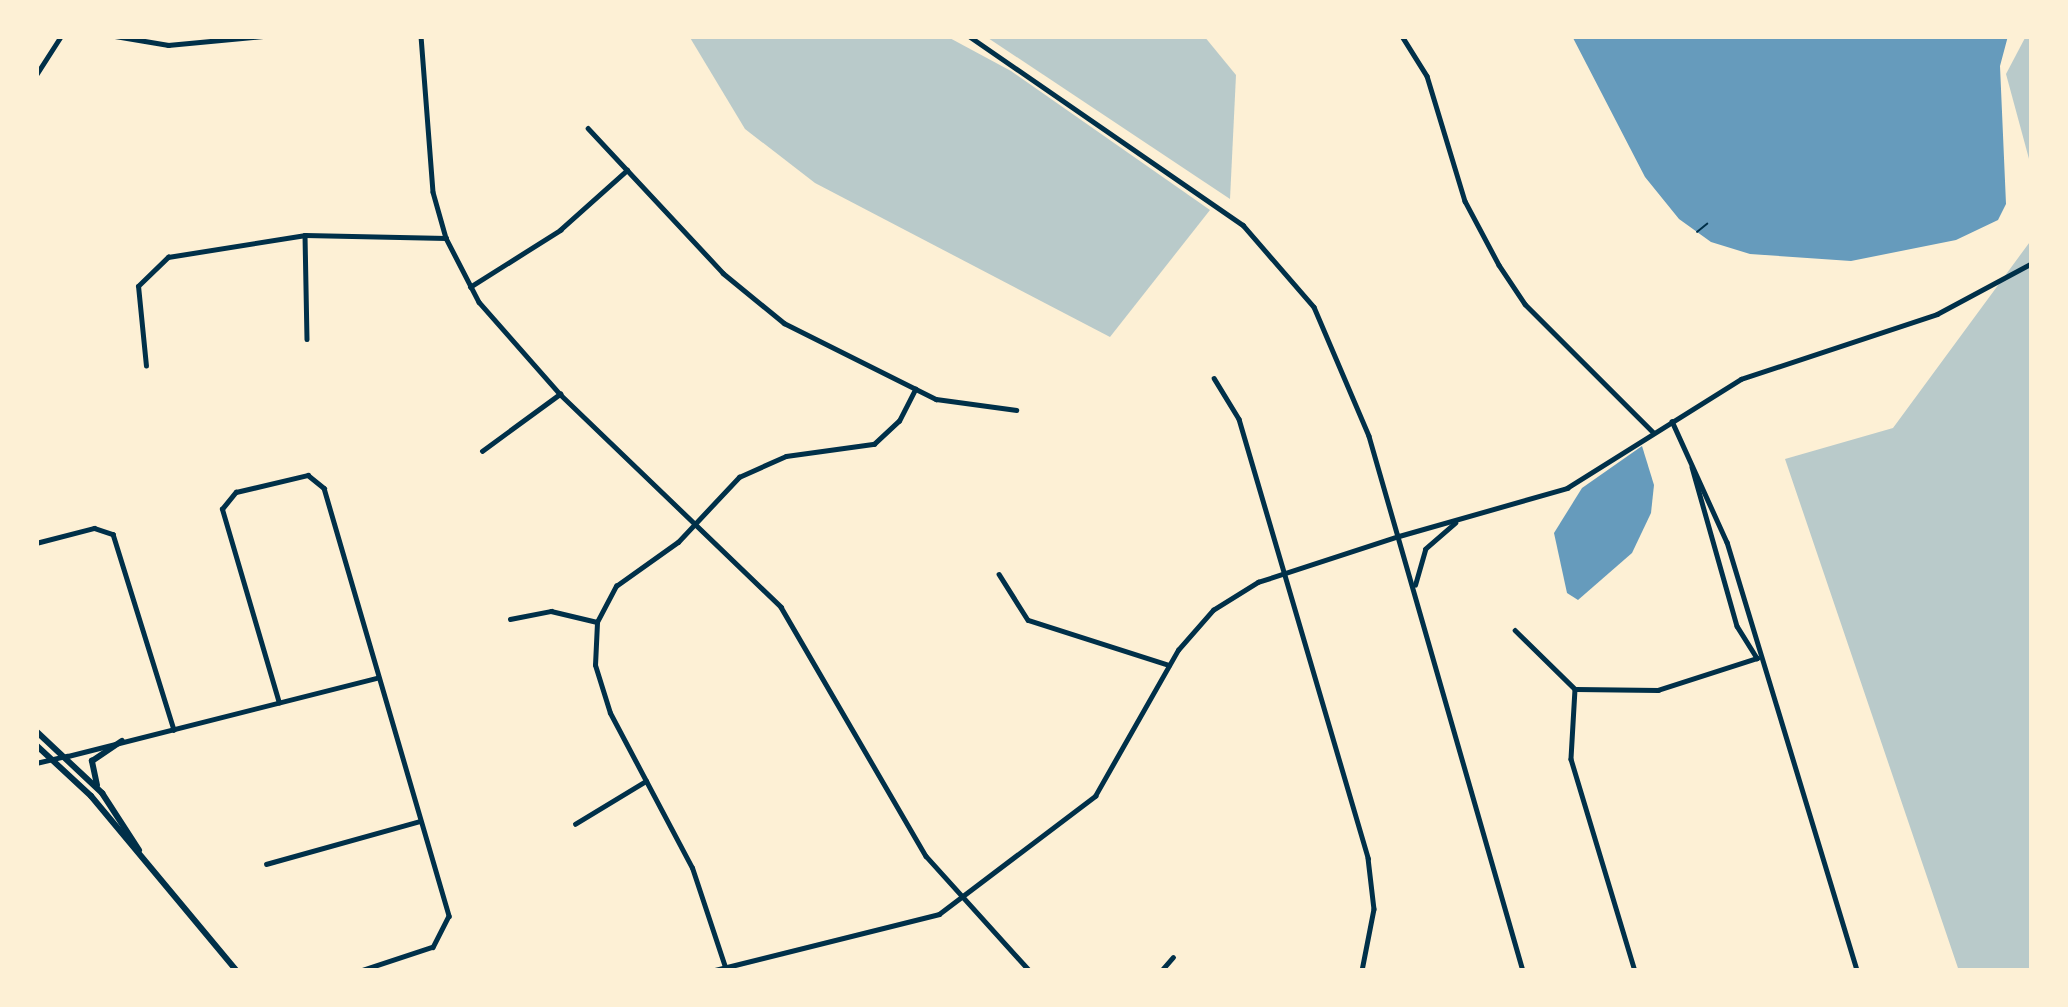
<!DOCTYPE html>
<style>
body{margin:0}
#map{position:relative;width:2068px;height:1007px;overflow:hidden;background:#fdf0d5;font-family:Arial,sans-serif}
div>[style]{position:absolute}
[style*='--x']{left:calc(var(--x)*1px);top:calc(var(--y)*1px);width:calc(var(--w)*1px);rotate:calc(var(--a)*1deg)}
.green>*{inset:0;background:#b9caca}
.water>*{inset:0;background:#669bbc}
.path>*{height:1.5px;margin:-0.75px;padding:0 0.75px;transform-origin:0.75px;border-radius:0.75px;background:#003049}
.minor>*{height:4.5px;margin:-2.25px;padding:0 2.25px;transform-origin:2.25px;border-radius:2.25px;background:#003049}
.tertiary>*{height:4.5px;margin:-2.25px;padding:0 2.25px;transform-origin:2.25px;border-radius:2.25px;background:#003049}
.secondary>*{height:6px;margin:-3px;padding:0 3px;transform-origin:3px;border-radius:3px;background:#003049}
span{translate:-50% -50%;white-space:nowrap;text-align:center;line-height:1.15;-webkit-text-stroke:9px #fdf0d5;paint-order:stroke}
.frame{position:absolute;inset:0;border:39px solid #fdf0d5;pointer-events:none}
</style>
<div id="map">
<div class="green">
<div style="clip-path:polygon(689px 36px,946px 36px,1011px 71px,1210px 210px,1110px 337px,815px 183px,745px 129px)"></div>
<div style="clip-path:polygon(985px 36px,1204px 36px,1236px 75px,1230px 199px)"></div>
<div style="clip-path:polygon(2026px 36px,2032px 36px,2032px 170px,2006px 74px)"></div>
<div style="clip-path:polygon(2032px 239px,2032px 971px,1959px 971px,1785px 459px,1893px 428px)"></div>
</div>
<div class="water">
<div style="clip-path:polygon(1572px 36px,2008px 36px,2000px 66px,2006px 204px,1998px 220px,1956px 240px,1851px 261px,1750px 254px,1711px 242px,1679px 219px,1645px 177px)"></div>
<div style="clip-path:polygon(1642px 446px,1654px 485px,1651px 513px,1632px 553px,1578px 600px,1567px 593px,1554px 533px,1582px 488px)"></div>
</div>
<div class="path">
<div style="--x:1697;--y:232;--w:13;--a:-39"></div>
</div>
<div class="minor">
<div style="--x:421;--y:36;--w:156;--a:85.6"></div>
<div style="--x:433;--y:192;--w:48;--a:74.2"></div>
<div style="--x:446;--y:238;--w:72;--a:62.7"></div>
<div style="--x:479;--y:302;--w:123;--a:48.6"></div>
<div style="--x:560;--y:394;--w:307;--a:43.9"></div>
<div style="--x:781;--y:607;--w:288;--a:59.8"></div>
<div style="--x:926;--y:856;--w:155;--a:47.9"></div>
<div style="--x:1402;--y:36;--w:47;--a:58"></div>
<div style="--x:1427;--y:76;--w:131;--a:73.1"></div>
<div style="--x:1465;--y:201;--w:72;--a:62"></div>
<div style="--x:1499;--y:265;--w:47;--a:56.3"></div>
<div style="--x:1525;--y:304;--w:181;--a:45"></div>
<div style="--x:36;--y:75;--w:46;--a:-57.3"></div>
<div style="--x:588;--y:128;--w:198;--a:47"></div>
<div style="--x:723;--y:273;--w:79;--a:39.3"></div>
<div style="--x:784;--y:323;--w:170;--a:26.6"></div>
<div style="--x:936;--y:399;--w:81;--a:7.8"></div>
<div style="--x:305;--y:235;--w:104;--a:88.9"></div>
<div style="--x:470;--y:287;--w:107;--a:-32.3"></div>
<div style="--x:560;--y:230;--w:90;--a:-41.8"></div>
<div style="--x:146;--y:366;--w:80;--a:-95.7"></div>
<div style="--x:138;--y:286;--w:42;--a:-44"></div>
<div style="--x:168;--y:257;--w:139;--a:-9.1"></div>
<div style="--x:305;--y:235;--w:141;--a:1.2"></div>
<div style="--x:1214;--y:378;--w:48;--a:58.6"></div>
<div style="--x:1239;--y:419;--w:458;--a:73.6"></div>
<div style="--x:1368;--y:858;--w:51;--a:83.3"></div>
<div style="--x:1374;--y:909;--w:63;--a:101"></div>
<div style="--x:1672;--y:421;--w:133;--a:65.6"></div>
<div style="--x:1727;--y:542;--w:448;--a:73.1"></div>
<div style="--x:482;--y:451;--w:97;--a:-36.2"></div>
<div style="--x:1692;--y:467;--w:165;--a:74.2"></div>
<div style="--x:1737;--y:626;--w:38;--a:58"></div>
<div style="--x:36;--y:543;--w:60;--a:-14.5"></div>
<div style="--x:94;--y:528;--w:20;--a:18"></div>
<div style="--x:113;--y:534;--w:205;--a:72.7"></div>
<div style="--x:999;--y:574;--w:54;--a:57.8"></div>
<div style="--x:1028;--y:620;--w:148;--a:17.7"></div>
<div style="--x:510;--y:619;--w:42;--a:-11"></div>
<div style="--x:551;--y:611;--w:47;--a:13.4"></div>
<div style="--x:1515;--y:630;--w:84;--a:44.5"></div>
<div style="--x:1575;--y:689;--w:70;--a:93.3"></div>
<div style="--x:1571;--y:759;--w:221;--a:73.2"></div>
<div style="--x:1576;--y:689;--w:82;--a:0.7"></div>
<div style="--x:1658;--y:690;--w:104;--a:-17.9"></div>
<div style="--x:279;--y:703;--w:202;--a:-106.4"></div>
<div style="--x:222;--y:509;--w:22;--a:-51"></div>
<div style="--x:236;--y:492;--w:74;--a:-13.3"></div>
<div style="--x:308;--y:475;--w:21;--a:39"></div>
<div style="--x:324;--y:488;--w:446;--a:73.7"></div>
<div style="--x:449;--y:916;--w:35;--a:117"></div>
<div style="--x:433;--y:947;--w:76;--a:161.6"></div>
<div style="--x:68;--y:756;--w:318;--a:-14.2"></div>
<div style="--x:575;--y:824;--w:83;--a:-31.2"></div>
<div style="--x:266;--y:864;--w:160;--a:-15.6"></div>
<div style="--x:725;--y:967;--w:104;--a:-108.4"></div>
<div style="--x:692;--y:868;--w:175;--a:-117.9"></div>
<div style="--x:610;--y:713;--w:50;--a:-107.4"></div>
<div style="--x:595;--y:665;--w:43;--a:-87.3"></div>
<div style="--x:597;--y:622;--w:41;--a:-62.2"></div>
<div style="--x:616;--y:586;--w:76;--a:-35.4"></div>
<div style="--x:678;--y:542;--w:89;--a:-46.8"></div>
<div style="--x:739;--y:477;--w:51;--a:-24.1"></div>
<div style="--x:786;--y:456;--w:89;--a:-7.8"></div>
<div style="--x:874;--y:444;--w:34;--a:-43"></div>
<div style="--x:899;--y:421;--w:36;--a:-63"></div>
<div style="--x:711;--y:971;--w:235;--a:-14"></div>
<div style="--x:939;--y:914;--w:196;--a:-37.1"></div>
<div style="--x:1095;--y:796;--w:168;--a:-60.4"></div>
<div style="--x:1178;--y:650;--w:53;--a:-48.8"></div>
<div style="--x:1213;--y:610;--w:53;--a:-31.9"></div>
<div style="--x:1258;--y:582;--w:148;--a:-18.1"></div>
<div style="--x:1161;--y:971;--w:18;--a:-49"></div>
</div>
<div class="tertiary">
<div style="--x:115;--y:36;--w:54;--a:9.6"></div>
<div style="--x:168;--y:45;--w:95;--a:-5.4"></div>
<div style="--x:969;--y:36;--w:333;--a:34.6"></div>
<div style="--x:1243;--y:225;--w:108;--a:49.1"></div>
<div style="--x:1314;--y:307;--w:140;--a:66.9"></div>
<div style="--x:1369;--y:436;--w:557;--a:73.94"></div>
<div style="--x:1399;--y:536;--w:175;--a:-15.9"></div>
<div style="--x:1567;--y:488;--w:205;--a:-32.1"></div>
<div style="--x:1741;--y:379;--w:206;--a:-18.3"></div>
<div style="--x:1937;--y:314;--w:108;--a:-28.2"></div>
<div style="--x:1415;--y:585;--w:37;--a:-74"></div>
<div style="--x:1425;--y:549;--w:40;--a:-41"></div>
<div style="--x:36;--y:763;--w:32;--a:-13"></div>
</div>
<div class="secondary">
<div style="--x:36;--y:731;--w:91;--a:43.2"></div>
<div style="--x:102;--y:793;--w:68;--a:57"></div>
<div style="--x:36;--y:745;--w:75;--a:42.8"></div>
<div style="--x:91;--y:796;--w:228;--a:50.2"></div>
<div style="--x:97;--y:785;--w:25;--a:-102"></div>
<div style="--x:92;--y:761;--w:36;--a:-34"></div>
</div>
<div class="frame"></div>
</div>
